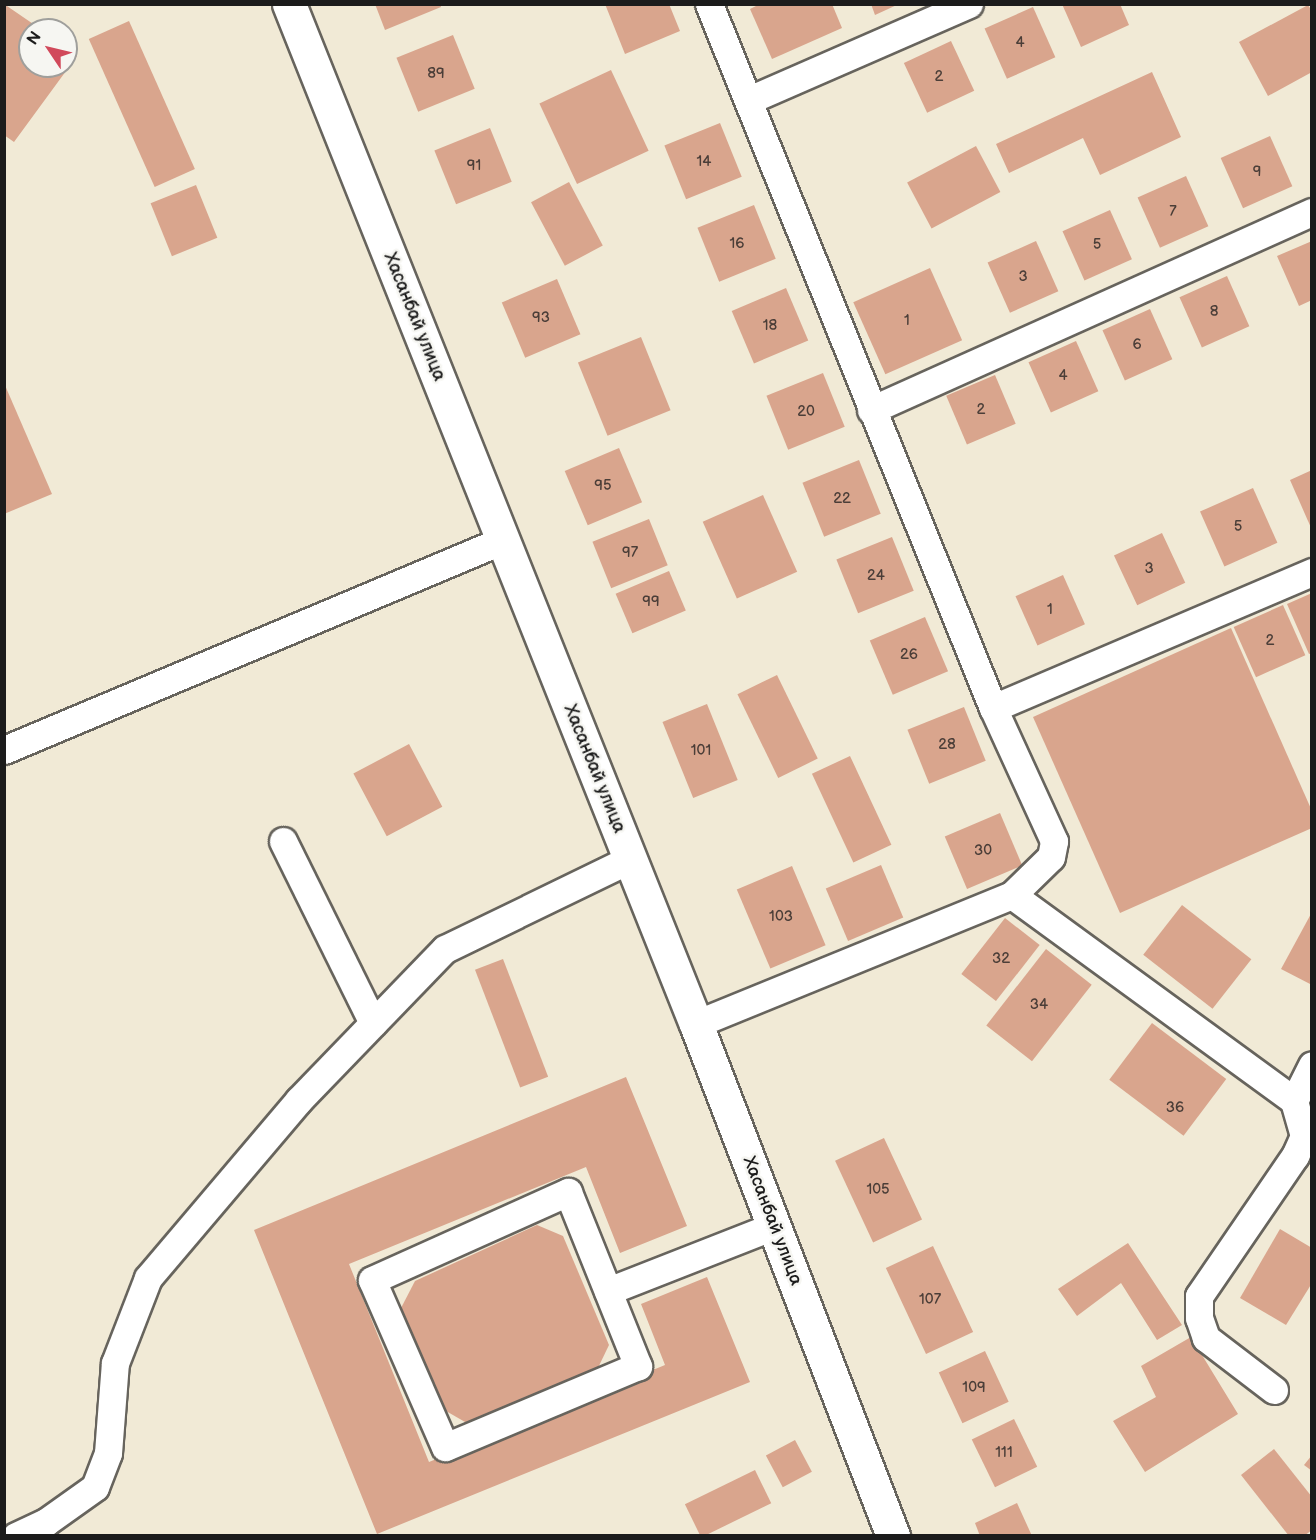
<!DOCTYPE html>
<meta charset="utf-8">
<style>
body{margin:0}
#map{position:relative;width:1316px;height:1540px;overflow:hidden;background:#f1ead6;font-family:"Balsamiq Sans",sans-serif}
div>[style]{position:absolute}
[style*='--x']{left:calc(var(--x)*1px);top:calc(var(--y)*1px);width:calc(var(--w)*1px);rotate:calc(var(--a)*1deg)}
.building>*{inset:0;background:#d9a58d;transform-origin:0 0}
.roads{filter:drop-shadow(2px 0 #67645d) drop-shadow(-2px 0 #67645d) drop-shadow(0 2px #67645d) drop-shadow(0 -2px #67645d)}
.minor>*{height:27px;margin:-13.5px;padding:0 13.5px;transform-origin:13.5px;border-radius:13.5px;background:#fff}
.tertiary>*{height:33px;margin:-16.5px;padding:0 16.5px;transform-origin:16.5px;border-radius:16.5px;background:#fff}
span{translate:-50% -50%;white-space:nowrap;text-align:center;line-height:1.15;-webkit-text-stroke:5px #f6f6f2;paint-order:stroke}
.number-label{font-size:15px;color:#4b3e38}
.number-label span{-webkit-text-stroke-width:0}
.street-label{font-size:18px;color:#1c1c1c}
.frame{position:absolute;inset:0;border:6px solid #1c1c1c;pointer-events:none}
.north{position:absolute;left:18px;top:18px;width:60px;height:60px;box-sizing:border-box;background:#f6f6f2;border:2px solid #9f9f9c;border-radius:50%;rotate:305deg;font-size:16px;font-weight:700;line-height:24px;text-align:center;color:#1c1c1c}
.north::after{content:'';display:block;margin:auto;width:21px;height:27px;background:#d1495b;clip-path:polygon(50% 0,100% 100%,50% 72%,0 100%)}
</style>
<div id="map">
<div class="building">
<div style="clip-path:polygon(4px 4px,42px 30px,30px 30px,30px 66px,66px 66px,66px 48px,77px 56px,14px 142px,4px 135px)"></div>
<div style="clip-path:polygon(375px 4px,440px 4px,441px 7px,385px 30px)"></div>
<div style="clip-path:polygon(605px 4px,669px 4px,680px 31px,625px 54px)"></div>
<div style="clip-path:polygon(760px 4px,832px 4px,842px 28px,772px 59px,750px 9px)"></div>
<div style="clip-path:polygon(871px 4px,899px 4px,875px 15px)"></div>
<div style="clip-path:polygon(1062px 4px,1120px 4px,1129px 25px,1081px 47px)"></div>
<div style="clip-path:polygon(1308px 5px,1312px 11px,1312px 72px,1268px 96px,1239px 42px)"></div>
<div style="left:1033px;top:7px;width:55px;height:53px;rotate:66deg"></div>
<div style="left:129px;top:21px;width:162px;height:44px;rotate:66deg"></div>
<div style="left:453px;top:35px;width:58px;height:61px;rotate:68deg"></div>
<div style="left:951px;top:41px;width:55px;height:52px;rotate:65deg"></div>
<div style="left:611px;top:70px;width:89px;height:79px;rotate:65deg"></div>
<div style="clip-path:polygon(1152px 72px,1181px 137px,1100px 175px,1083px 138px,1009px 173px,996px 144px)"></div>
<div style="left:720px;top:123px;width:58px;height:60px;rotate:68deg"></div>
<div style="left:490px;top:128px;width:58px;height:60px;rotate:68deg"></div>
<div style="left:1270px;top:136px;width:55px;height:54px;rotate:66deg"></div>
<div style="left:976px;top:146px;width:52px;height:78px;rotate:62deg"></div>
<div style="left:1186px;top:176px;width:55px;height:53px;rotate:66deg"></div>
<div style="left:569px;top:182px;width:72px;height:43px;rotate:62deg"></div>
<div style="left:196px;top:185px;width:57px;height:49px;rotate:68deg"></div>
<div style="left:754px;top:205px;width:58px;height:61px;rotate:68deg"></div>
<div style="left:1110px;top:210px;width:54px;height:52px;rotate:66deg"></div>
<div style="left:1036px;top:241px;width:55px;height:53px;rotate:66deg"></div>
<div style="clip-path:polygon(1312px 241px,1312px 300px,1299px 306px,1277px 256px)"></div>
<div style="left:930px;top:268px;width:79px;height:84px;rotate:66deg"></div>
<div style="left:1227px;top:276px;width:55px;height:52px;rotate:66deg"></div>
<div style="left:557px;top:279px;width:60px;height:60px;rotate:67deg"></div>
<div style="left:786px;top:288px;width:57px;height:59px;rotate:67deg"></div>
<div style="left:1150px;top:309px;width:55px;height:52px;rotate:66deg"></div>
<div style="left:641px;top:337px;width:79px;height:68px;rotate:68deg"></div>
<div style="left:1076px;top:341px;width:55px;height:52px;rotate:66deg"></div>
<div style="left:823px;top:373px;width:58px;height:61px;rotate:68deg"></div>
<div style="left:995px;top:375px;width:53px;height:53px;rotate:67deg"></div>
<div style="clip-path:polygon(4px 383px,52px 494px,4px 514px)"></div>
<div style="left:619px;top:448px;width:59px;height:59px;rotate:67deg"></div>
<div style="left:859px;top:460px;width:58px;height:61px;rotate:68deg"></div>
<div style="clip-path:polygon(1312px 470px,1312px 530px,1290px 480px)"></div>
<div style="left:1253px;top:488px;width:60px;height:58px;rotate:66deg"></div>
<div style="left:763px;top:495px;width:84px;height:66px;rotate:66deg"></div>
<div style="left:649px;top:519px;width:50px;height:61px;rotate:68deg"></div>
<div style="left:1162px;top:533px;width:55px;height:53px;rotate:65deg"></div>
<div style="left:892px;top:537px;width:58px;height:60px;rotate:68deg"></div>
<div style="left:669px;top:571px;width:43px;height:58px;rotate:67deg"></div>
<div style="left:1063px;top:575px;width:54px;height:52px;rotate:66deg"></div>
<div style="clip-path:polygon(1312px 593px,1312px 653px,1309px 654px,1287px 604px)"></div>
<div style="left:1283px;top:605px;width:55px;height:54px;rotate:66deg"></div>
<div style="left:925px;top:617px;width:59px;height:60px;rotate:67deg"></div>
<div style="clip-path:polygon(1231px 628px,1312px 811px,1312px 828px,1120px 913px,1033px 717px)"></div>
<div style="left:777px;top:675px;width:93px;height:44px;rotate:64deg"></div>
<div style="left:707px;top:704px;width:82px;height:48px;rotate:68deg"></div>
<div style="left:964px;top:707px;width:58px;height:61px;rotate:68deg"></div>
<div style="left:409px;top:744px;width:71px;height:63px;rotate:62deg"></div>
<div style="left:850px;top:756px;width:98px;height:42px;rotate:65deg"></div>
<div style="left:1000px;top:813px;width:57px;height:60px;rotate:67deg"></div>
<div style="left:881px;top:865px;width:57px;height:60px;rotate:67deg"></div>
<div style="left:792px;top:866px;width:86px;height:60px;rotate:67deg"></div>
<div style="left:1182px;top:905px;width:88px;height:63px;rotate:38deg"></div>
<div style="clip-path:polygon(1312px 912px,1312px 985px,1281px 969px)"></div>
<div style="left:1005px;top:918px;width:44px;height:71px;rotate:38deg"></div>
<div style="left:1046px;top:949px;width:58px;height:97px;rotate:38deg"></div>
<div style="left:503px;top:959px;width:126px;height:30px;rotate:69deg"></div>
<div style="left:1152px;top:1023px;width:93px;height:71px;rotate:37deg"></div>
<div style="clip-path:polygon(626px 1077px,687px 1226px,620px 1253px,586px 1167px,349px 1264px,429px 1462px,665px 1365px,641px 1304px,707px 1277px,750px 1382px,377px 1534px,254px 1230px)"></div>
<div style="left:884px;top:1138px;width:90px;height:54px;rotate:65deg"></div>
<div style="clip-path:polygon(537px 1225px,563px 1236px,609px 1345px,596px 1372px,472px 1426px,446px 1411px,400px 1310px,415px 1281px)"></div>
<div style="clip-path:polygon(1280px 1229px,1312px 1248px,1312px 1283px,1286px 1325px,1240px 1298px)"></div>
<div style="clip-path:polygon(1128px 1243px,1182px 1325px,1157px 1340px,1121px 1283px,1077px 1316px,1058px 1289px)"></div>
<div style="left:933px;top:1246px;width:95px;height:52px;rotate:65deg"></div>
<div style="clip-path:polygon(1191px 1337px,1238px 1414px,1145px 1472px,1113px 1421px,1156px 1397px,1141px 1366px)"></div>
<div style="left:985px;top:1351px;width:56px;height:51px;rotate:65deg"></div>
<div style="left:1014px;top:1419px;width:53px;height:47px;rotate:64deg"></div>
<div style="left:795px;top:1440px;width:36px;height:33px;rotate:62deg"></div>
<div style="clip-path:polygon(1274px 1449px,1312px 1497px,1312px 1530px,1304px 1536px,1289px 1536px,1241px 1475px)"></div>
<div style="clip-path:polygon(1312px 1455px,1312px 1471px,1304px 1465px)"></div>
<div style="left:755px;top:1470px;width:37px;height:78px;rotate:64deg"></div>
<div style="clip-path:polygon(1017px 1503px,1032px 1536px,980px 1536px,975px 1523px)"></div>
</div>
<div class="roads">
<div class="minor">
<div style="--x:749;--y:100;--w:240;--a:-23.6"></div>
<div style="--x:871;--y:410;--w:483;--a:-24.2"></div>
<div style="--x:993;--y:708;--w:347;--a:-23.1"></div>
<div style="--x:4;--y:750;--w:541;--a:-22.82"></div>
<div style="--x:283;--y:841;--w:203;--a:63.7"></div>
<div style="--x:1012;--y:895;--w:349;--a:36.1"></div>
<div style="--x:1294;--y:1101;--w:40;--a:-63.4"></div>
<div style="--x:696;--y:1024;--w:341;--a:-22.2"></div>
<div style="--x:1012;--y:895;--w:54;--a:-44.3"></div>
<div style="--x:1051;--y:857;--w:16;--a:-79"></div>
<div style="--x:1054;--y:841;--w:146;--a:-114.6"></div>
<div style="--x:993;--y:708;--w:759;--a:-111.97"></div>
<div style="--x:568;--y:1192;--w:188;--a:68.1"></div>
<div style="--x:638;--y:1366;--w:209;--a:157.2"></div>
<div style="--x:445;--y:1447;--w:182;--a:-113.6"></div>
<div style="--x:372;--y:1280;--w:215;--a:-24.2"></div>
<div style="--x:608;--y:1291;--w:178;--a:-21.4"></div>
<div style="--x:1274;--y:1390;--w:86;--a:-142.6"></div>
<div style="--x:1206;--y:1338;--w:21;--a:-109"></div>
<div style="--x:1199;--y:1318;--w:22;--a:-90"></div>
<div style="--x:1199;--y:1296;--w:170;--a:-55.6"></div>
<div style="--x:1295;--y:1156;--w:22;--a:-66"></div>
<div style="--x:1304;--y:1136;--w:36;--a:-106"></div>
<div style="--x:16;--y:1536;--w:33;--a:-25"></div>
<div style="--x:46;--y:1522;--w:60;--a:-35.5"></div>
<div style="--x:95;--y:1487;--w:36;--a:-69"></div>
<div style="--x:108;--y:1453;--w:90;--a:-85.6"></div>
<div style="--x:115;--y:1363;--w:91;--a:-68.8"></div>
<div style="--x:148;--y:1278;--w:233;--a:-49.7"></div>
<div style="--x:299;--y:1100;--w:210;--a:-46"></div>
<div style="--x:445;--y:949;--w:206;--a:-25.9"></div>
</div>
<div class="tertiary">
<div style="--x:289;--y:4;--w:1098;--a:68.25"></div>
<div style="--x:696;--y:1024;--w:549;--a:68.95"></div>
</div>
</div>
<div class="number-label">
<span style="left:1020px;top:43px">4</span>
<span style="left:436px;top:74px">89</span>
<span style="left:939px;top:77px">2</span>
<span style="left:704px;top:162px">14</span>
<span style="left:474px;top:166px">91</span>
<span style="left:1257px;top:172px">9</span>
<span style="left:1173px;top:212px">7</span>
<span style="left:737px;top:244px">16</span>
<span style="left:1097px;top:245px">5</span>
<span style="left:1023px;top:277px">3</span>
<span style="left:1214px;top:312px">8</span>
<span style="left:541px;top:318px">93</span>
<span style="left:907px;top:321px">1</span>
<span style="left:770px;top:326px">18</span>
<span style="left:1137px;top:345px">6</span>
<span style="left:1063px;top:376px">4</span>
<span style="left:981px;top:410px">2</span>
<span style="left:806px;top:412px">20</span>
<span style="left:603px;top:486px">95</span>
<span style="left:842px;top:499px">22</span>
<span style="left:1238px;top:527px">5</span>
<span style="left:630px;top:553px">97</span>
<span style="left:1149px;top:569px">3</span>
<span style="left:876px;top:576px">24</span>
<span style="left:651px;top:602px">99</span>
<span style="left:1050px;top:610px">1</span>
<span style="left:1270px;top:641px">2</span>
<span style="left:909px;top:655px">26</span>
<span style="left:947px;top:745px">28</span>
<span style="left:701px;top:751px">101</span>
<span style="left:983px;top:851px">30</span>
<span style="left:781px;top:917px">103</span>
<span style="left:1001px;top:959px">32</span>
<span style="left:1039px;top:1005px">34</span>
<span style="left:1175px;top:1108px">36</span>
<span style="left:878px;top:1190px">105</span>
<span style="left:930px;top:1300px">107</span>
<span style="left:974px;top:1388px">109</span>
<span style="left:1004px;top:1453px">111</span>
</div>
<div class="street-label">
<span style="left:414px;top:317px;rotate:68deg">Хасанбай улица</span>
<span style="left:594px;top:769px;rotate:68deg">Хасанбай улица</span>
<span style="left:772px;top:1221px;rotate:69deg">Хасанбай улица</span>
</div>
<div class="frame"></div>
<div class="north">N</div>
</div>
